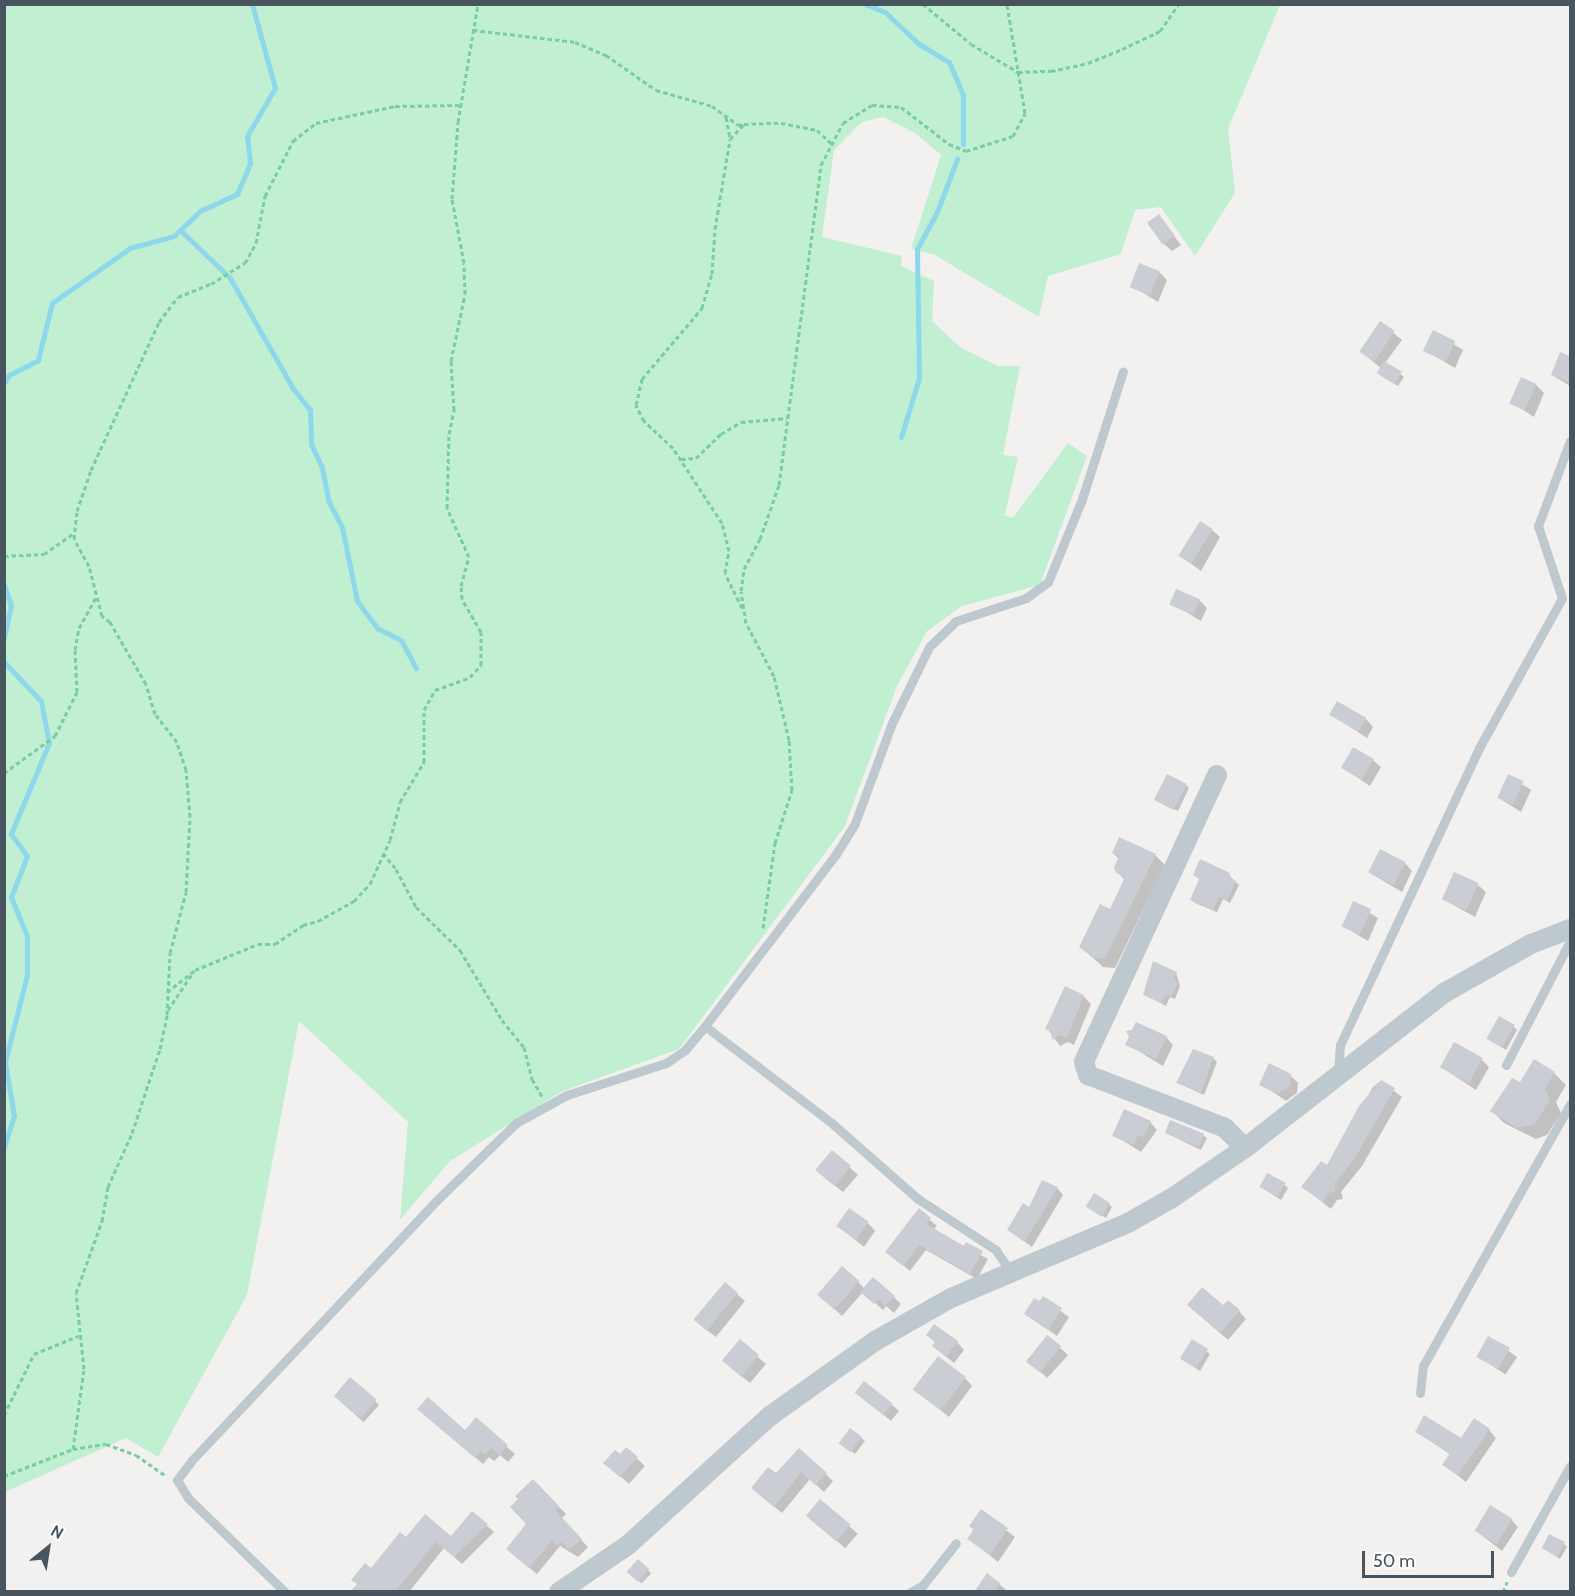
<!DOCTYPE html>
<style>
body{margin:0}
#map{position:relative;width:1575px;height:1596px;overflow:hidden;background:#f3f0f0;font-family:Cabin,sans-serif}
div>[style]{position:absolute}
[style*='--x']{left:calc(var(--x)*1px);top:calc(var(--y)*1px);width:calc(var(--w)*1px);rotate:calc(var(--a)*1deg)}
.green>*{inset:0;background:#c0efd2}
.shadow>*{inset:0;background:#0003;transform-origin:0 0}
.stream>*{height:5px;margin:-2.5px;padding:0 2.5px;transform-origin:2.5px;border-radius:2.5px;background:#8ed8eb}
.building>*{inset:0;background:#cacdd3;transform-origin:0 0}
.path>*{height:3px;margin-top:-1.5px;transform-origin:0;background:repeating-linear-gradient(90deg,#78cda3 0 4.5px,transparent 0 7.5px)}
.service>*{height:9px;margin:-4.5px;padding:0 4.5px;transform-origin:4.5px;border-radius:4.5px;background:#bec8cf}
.minor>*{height:20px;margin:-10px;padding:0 10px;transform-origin:10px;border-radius:10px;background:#bec8cf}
span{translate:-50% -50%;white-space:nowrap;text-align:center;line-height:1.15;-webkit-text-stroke:5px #fff;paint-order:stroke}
.frame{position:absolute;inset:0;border:6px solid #48545e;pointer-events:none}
.north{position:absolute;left:18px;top:1518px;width:60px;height:60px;-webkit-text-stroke:4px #fff;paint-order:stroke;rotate:30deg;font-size:16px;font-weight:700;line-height:24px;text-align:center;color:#48545e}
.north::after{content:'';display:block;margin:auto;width:21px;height:27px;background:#48545e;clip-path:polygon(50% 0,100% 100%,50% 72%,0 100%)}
.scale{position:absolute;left:1362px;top:1551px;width:132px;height:27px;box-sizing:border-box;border:3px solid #48545e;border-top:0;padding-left:8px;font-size:18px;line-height:21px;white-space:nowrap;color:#48545e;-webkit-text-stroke:4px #fff;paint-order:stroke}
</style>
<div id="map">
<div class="green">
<div style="clip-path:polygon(4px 5px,1280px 5px,1228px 129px,1235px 193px,1195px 256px,1161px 207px,1135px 210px,1121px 254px,1048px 276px,1039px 317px,933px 254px,911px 249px,941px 155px,915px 133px,883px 117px,862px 122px,834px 150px,822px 237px,902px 256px,901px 266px,934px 281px,932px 321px,961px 348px,998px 366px,1020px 366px,1003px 455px,1018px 457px,1005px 515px,1013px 518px,1068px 443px,1087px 456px,1040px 585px,962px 606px,927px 631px,897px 686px,845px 826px,679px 1049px,563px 1091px,450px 1161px,400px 1220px,408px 1122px,299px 1021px,247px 1295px,158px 1457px,126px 1438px,5px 1492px)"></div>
</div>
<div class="shadow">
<div style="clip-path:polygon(1159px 216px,1181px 245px,1172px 251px,1164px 244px)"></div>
<div style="clip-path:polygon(1159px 272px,1167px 280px,1158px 302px,1132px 286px)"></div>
<div style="clip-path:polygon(1381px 323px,1402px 340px,1385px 363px,1404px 377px,1398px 386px,1381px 376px,1381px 368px,1360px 351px)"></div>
<div style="clip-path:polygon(1434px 332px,1463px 350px,1455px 368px,1426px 351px)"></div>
<div style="clip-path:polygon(1561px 354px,1570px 358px,1570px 386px,1552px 375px)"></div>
<div style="clip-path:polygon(1536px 385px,1544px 393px,1534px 417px,1511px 402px)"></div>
<div style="clip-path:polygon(1212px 530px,1220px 537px,1201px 571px,1182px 557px)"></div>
<div style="clip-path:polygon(1199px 600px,1207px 608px,1201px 621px,1171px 603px)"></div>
<div style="clip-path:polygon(1331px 714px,1366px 719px,1373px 727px,1367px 738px)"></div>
<div style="clip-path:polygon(1373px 760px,1381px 767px,1370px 786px,1343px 768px)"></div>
<div style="clip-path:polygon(1509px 776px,1531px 790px,1521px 812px,1499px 798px)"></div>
<div style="clip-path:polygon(1186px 785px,1189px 788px,1178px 811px,1157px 800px)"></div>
<div style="clip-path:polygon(1113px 853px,1155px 855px,1165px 865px,1115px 968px,1103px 967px,1081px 947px,1111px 911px,1125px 880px,1117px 872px,1119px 859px)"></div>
<div style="clip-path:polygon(1405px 863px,1412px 871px,1402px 892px,1370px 873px)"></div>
<div style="clip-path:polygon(1194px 875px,1229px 875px,1239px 885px,1230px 903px,1223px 899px,1217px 912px,1195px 903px,1192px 899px,1201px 880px)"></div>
<div style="clip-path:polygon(1478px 885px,1486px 892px,1475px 917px,1443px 899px)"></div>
<div style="clip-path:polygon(1353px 903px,1378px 918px,1368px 941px,1343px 926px)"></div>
<div style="clip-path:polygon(1176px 973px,1180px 986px,1175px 999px,1170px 997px,1166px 1006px,1145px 995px)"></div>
<div style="clip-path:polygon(1083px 996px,1091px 1004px,1074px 1045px,1068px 1042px,1060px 1046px,1047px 1028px)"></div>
<div style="clip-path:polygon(1514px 1027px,1517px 1030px,1506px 1050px,1488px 1039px)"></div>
<div style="clip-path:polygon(1133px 1031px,1166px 1037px,1173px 1045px,1163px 1066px,1127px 1044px)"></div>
<div style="clip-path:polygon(1213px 1058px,1217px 1062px,1204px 1095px,1178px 1083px,1183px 1069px)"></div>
<div style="clip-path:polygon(1482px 1060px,1489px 1067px,1476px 1090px,1441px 1067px)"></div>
<div style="clip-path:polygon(1554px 1073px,1566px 1085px,1556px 1102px,1561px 1113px,1547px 1135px,1536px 1139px,1504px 1123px,1492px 1111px,1520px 1084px)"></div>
<div style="clip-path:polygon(1290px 1075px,1298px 1083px,1297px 1093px,1286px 1101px,1261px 1084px)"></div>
<div style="clip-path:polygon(1381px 1081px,1402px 1097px,1362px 1166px,1341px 1192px,1343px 1199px,1337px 1200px,1331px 1209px,1303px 1187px,1327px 1167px,1373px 1087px)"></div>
<div style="clip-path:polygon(1150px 1122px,1157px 1130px,1141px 1152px,1114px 1135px)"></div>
<div style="clip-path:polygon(1166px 1133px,1203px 1135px,1207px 1138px,1201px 1150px)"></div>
<div style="clip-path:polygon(832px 1152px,858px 1175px,843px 1192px,825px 1178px)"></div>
<div style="clip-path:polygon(1285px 1185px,1288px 1188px,1281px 1200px,1261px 1187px)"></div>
<div style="clip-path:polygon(1057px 1188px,1063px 1195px,1032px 1247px,1008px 1230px)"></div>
<div style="clip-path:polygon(1109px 1204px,1112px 1207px,1106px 1218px,1088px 1206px)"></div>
<div style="clip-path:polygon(919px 1211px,937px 1226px,933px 1230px,988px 1259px,977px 1279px,926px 1250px,910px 1271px,894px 1258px)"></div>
<div style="clip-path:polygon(868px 1223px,875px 1231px,864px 1247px,838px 1226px)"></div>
<div style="clip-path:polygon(858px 1282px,865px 1289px,894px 1297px,901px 1304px,894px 1313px,886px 1306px,883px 1310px,863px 1292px,842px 1316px,826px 1301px)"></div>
<div style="clip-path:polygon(725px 1284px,745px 1301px,716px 1337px,704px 1328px)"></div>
<div style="clip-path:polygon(1043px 1298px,1069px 1317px,1057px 1336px,1026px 1314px)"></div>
<div style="clip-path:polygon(1223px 1307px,1239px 1311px,1246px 1319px,1228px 1340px,1196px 1312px)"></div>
<div style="clip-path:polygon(928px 1335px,957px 1342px,964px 1350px,954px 1363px,933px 1346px,936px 1343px)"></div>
<div style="left:1048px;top:1337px;width:27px;height:31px;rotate:42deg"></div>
<div style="left:1489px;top:1338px;width:34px;height:21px;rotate:34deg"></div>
<div style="clip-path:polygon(1192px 1341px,1210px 1354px,1200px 1371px,1185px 1361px)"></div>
<div style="clip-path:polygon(740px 1342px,766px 1364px,750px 1383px,731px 1368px)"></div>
<div style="clip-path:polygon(965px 1378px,972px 1386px,949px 1417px,915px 1390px)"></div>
<div style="left:350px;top:1379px;width:39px;height:23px;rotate:42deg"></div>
<div style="clip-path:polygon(857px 1393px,891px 1404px,899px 1411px,891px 1421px)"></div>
<div style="clip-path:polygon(427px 1416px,465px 1433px,476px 1420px,515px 1454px,508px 1462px,500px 1455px,494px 1461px,489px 1457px,483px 1464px)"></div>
<div style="clip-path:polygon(851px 1430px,865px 1441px,855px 1454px,844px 1446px)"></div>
<div style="clip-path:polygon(1489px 1430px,1496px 1438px,1466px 1482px,1444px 1465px,1451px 1455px,1417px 1432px,1462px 1440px)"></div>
<div style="clip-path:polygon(626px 1449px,645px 1466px,629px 1484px,613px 1470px)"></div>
<div style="clip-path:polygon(799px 1450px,833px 1481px,824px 1492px,810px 1479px,782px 1513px,761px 1496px)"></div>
<div style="clip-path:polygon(533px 1481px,566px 1514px,561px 1519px,588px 1547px,578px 1557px,560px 1546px,537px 1574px,515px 1556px,528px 1524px)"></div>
<div style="left:820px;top:1501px;width:50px;height:19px;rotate:41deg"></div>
<div style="clip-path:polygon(981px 1511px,1015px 1537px,998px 1562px,969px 1539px)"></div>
<div style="clip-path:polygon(1511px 1519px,1518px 1527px,1502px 1551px,1475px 1530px)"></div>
<div style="clip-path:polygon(486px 1525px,494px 1532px,462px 1564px,444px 1548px,409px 1592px,352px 1592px,406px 1539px,451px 1538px)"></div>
<div style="clip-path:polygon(1564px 1544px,1567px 1547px,1560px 1559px,1543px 1548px)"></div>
<div style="left:638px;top:1561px;width:18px;height:14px;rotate:43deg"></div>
<div style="clip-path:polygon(999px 1584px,1007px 1591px,975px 1592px)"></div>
</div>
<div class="stream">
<div style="--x:865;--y:4;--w:22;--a:22"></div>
<div style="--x:885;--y:12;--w:47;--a:43.3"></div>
<div style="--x:919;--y:44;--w:35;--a:31"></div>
<div style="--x:949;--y:62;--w:36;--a:67"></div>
<div style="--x:963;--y:95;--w:49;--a:90"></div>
<div style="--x:180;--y:230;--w:69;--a:43.8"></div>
<div style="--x:230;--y:278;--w:129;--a:60.3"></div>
<div style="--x:294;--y:390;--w:26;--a:51"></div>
<div style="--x:310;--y:410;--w:34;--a:88"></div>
<div style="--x:311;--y:444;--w:26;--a:65"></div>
<div style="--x:322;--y:468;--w:33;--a:79"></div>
<div style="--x:328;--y:500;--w:30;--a:63"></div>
<div style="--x:342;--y:527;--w:76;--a:78.5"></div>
<div style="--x:357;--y:601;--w:34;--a:53"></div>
<div style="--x:377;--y:628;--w:27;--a:27"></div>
<div style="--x:401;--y:640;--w:32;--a:62"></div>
<div style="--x:4;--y:383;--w:9;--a:-58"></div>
<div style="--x:9;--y:375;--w:33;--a:-27"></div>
<div style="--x:38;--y:360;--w:59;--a:-76.2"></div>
<div style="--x:52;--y:303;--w:95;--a:-35.2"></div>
<div style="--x:130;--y:248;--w:46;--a:-15.3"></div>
<div style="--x:174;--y:236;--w:36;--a:-44"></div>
<div style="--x:200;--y:211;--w:41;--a:-24.7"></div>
<div style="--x:237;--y:194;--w:34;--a:-67"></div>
<div style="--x:250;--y:163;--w:27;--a:-96"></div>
<div style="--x:247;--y:136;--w:56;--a:-59.7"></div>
<div style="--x:275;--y:88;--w:87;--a:-105.3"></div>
<div style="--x:901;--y:437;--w:62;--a:-73"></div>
<div style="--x:919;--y:378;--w:129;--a:-90.9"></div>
<div style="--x:917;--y:249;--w:42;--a:-61.6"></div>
<div style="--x:937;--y:212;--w:57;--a:-69.3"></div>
<div style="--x:4;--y:585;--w:21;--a:71"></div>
<div style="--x:11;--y:605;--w:34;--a:102"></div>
<div style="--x:4;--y:662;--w:54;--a:46.5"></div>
<div style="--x:41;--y:701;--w:43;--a:79.2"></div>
<div style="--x:49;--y:743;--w:99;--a:112.7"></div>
<div style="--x:11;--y:834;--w:27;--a:54"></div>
<div style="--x:27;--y:856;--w:44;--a:111.3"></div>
<div style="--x:11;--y:897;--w:42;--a:67.7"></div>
<div style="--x:27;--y:936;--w:39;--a:90"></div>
<div style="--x:27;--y:975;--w:90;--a:104.2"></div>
<div style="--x:5;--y:1062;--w:55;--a:80.5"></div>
<div style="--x:14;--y:1116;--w:33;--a:108"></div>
</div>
<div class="building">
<div style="left:1159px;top:214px;width:27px;height:15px;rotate:54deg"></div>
<div style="left:1139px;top:263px;width:22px;height:26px;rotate:21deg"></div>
<div style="left:1380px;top:321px;width:18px;height:37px;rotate:34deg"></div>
<div style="left:1433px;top:330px;width:25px;height:23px;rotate:26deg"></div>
<div style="clip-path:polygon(1560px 352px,1570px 356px,1570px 383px,1551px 375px)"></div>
<div style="left:1384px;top:361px;width:21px;height:14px;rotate:31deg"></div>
<div style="left:1521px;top:377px;width:17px;height:29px;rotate:24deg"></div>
<div style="left:1200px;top:521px;width:15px;height:41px;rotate:32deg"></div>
<div style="left:1176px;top:589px;width:26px;height:17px;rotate:23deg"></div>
<div style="left:1337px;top:701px;width:34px;height:16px;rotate:30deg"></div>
<div style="left:1353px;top:747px;width:24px;height:24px;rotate:30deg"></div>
<div style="left:1167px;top:774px;width:22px;height:29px;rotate:27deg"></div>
<div style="left:1508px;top:774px;width:17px;height:26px;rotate:24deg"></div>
<div style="clip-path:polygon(1119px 837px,1156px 854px,1105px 959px,1092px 957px,1079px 947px,1100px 904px,1110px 909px,1125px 877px,1116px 873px,1114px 867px,1119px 856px,1112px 853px)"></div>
<div style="left:1380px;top:849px;width:29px;height:26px;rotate:27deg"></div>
<div style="clip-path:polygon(1200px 859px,1230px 873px,1229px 877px,1236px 881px,1227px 901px,1219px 897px,1213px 910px,1190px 900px,1199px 879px,1193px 875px)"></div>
<div style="left:1454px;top:872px;width:27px;height:30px;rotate:24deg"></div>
<div style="left:1353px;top:901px;width:20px;height:28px;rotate:24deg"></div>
<div style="clip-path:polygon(1153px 961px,1177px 972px,1173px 979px,1178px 982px,1171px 997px,1166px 994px,1162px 1003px,1143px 995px)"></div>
<div style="clip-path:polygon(1065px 986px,1084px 995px,1067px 1038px,1059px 1035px,1052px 1040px,1051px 1031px,1045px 1029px)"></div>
<div style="left:1499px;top:1016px;width:18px;height:26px;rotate:29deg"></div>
<div style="clip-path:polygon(1136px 1022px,1167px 1036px,1156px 1059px,1125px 1045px,1129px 1037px,1126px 1031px,1132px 1030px)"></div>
<div style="left:1454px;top:1042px;width:33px;height:29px;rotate:29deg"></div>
<div style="clip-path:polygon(1193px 1049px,1214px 1057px,1201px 1092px,1176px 1083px)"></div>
<div style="clip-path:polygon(1534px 1059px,1555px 1072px,1545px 1089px,1550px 1100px,1535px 1124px,1517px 1128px,1490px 1111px,1512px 1078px,1520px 1082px)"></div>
<div style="clip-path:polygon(1269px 1063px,1291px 1074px,1290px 1085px,1278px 1094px,1259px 1085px)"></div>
<div style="clip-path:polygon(1381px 1080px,1395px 1088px,1355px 1158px,1334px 1184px,1336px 1191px,1329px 1193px,1323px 1202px,1301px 1187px,1321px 1161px,1327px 1165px,1359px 1106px)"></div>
<div style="clip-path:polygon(1124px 1109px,1151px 1121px,1143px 1137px,1138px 1135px,1134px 1145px,1112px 1136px)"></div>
<div style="left:1170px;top:1120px;width:37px;height:14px;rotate:22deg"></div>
<div style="left:832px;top:1150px;width:25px;height:26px;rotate:40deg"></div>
<div style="left:1267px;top:1173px;width:21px;height:16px;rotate:28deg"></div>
<div style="clip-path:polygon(1042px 1180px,1058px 1187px,1025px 1241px,1007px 1230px,1023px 1203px,1029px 1207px)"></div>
<div style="left:1094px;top:1193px;width:19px;height:16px;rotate:32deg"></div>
<div style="left:849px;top:1208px;width:24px;height:22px;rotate:35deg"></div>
<div style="clip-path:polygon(919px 1208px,931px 1218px,926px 1224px,964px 1246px,966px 1242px,983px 1251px,970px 1274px,919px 1245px,903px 1266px,885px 1252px)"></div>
<div style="left:842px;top:1266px;width:23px;height:38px;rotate:41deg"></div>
<div style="clip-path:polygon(873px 1277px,895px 1296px,885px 1306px,878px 1299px,874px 1304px,860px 1292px)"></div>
<div style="left:725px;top:1282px;width:17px;height:49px;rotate:40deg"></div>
<div style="clip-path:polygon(1202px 1287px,1223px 1305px,1228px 1300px,1240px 1310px,1220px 1333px,1187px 1305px)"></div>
<div style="clip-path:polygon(1043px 1296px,1062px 1308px,1048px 1330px,1024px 1314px,1034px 1298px,1040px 1301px)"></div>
<div style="clip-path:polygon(934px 1324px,958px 1341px,946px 1357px,932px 1346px,935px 1342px,926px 1335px)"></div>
<div style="left:1047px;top:1335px;width:18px;height:34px;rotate:38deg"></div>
<div style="left:1488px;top:1336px;width:25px;height:24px;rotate:29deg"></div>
<div style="left:740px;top:1339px;width:25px;height:28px;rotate:40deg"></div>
<div style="left:1192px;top:1339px;width:19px;height:23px;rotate:32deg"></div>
<div style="left:938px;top:1356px;width:35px;height:42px;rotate:37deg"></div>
<div style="left:350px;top:1377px;width:35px;height:25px;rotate:40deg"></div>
<div style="left:864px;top:1381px;width:36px;height:15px;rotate:38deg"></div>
<div style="clip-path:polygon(428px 1397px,465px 1430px,476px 1417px,508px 1445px,499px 1455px,491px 1448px,485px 1455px,481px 1451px,475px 1458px,417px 1409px)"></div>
<div style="clip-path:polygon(1424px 1415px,1461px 1438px,1474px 1418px,1490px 1429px,1458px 1475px,1442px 1465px,1450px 1453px,1415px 1432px)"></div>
<div style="left:850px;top:1428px;width:15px;height:19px;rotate:37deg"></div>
<div style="clip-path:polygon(626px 1447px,638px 1457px,620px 1477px,603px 1463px,615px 1450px,620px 1454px)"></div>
<div style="clip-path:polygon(799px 1448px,827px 1473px,815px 1485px,801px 1472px,774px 1507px,751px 1488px,768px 1467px,776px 1473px)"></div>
<div style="clip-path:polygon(533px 1479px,559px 1506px,555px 1510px,582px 1539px,569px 1550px,561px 1542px,557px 1546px,552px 1540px,529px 1568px,506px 1549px,526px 1524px,510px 1507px,518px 1499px,515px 1496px)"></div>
<div style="left:820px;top:1499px;width:40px;height:22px;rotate:40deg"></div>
<div style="left:1490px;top:1505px;width:26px;height:30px;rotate:31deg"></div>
<div style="clip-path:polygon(981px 1509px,1008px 1528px,990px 1555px,967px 1539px,974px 1530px,969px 1526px)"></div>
<div style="clip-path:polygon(472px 1511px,488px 1524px,454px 1557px,436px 1542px,395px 1592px,350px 1592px,357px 1584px,351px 1580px,365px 1563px,371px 1568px,400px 1532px,406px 1537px,425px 1514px,451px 1536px)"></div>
<div style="left:1549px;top:1534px;width:18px;height:16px;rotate:27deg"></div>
<div style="left:638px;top:1559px;width:15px;height:17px;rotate:42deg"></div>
<div style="clip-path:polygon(987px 1573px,1000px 1583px,994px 1592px,974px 1592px)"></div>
</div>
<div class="path">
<div style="--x:923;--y:4;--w:62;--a:39.8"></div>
<div style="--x:971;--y:44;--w:55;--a:30.8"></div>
<div style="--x:1018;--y:72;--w:33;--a:-2"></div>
<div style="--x:1051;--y:71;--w:38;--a:-12"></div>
<div style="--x:1088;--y:63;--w:37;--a:-22"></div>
<div style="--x:1122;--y:49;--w:42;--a:-25.3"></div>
<div style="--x:1160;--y:31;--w:33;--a:-55"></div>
<div style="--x:473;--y:30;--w:103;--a:6.7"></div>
<div style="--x:575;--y:42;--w:34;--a:23"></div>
<div style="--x:606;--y:55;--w:61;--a:35"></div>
<div style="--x:656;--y:90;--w:58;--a:15.9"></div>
<div style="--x:712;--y:106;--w:32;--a:36"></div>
<div style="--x:738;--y:125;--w:6;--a:-9"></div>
<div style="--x:726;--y:117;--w:20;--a:79"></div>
<div style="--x:681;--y:459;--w:15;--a:-4"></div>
<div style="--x:696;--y:458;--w:35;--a:-44"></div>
<div style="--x:721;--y:434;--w:23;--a:-31"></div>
<div style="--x:741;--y:422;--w:46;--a:-5"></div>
<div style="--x:4;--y:556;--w:40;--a:-2.9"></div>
<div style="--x:44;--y:554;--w:37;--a:-35"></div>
<div style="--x:742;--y:608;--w:39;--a:-116"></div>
<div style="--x:725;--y:573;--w:22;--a:-80"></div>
<div style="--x:729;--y:551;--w:29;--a:-104"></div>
<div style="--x:722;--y:523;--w:90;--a:-123.2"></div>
<div style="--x:673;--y:448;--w:40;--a:-137"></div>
<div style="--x:644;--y:421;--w:18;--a:-117"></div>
<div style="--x:636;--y:405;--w:27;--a:-77"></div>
<div style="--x:642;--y:379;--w:93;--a:-49.8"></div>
<div style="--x:702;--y:308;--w:35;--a:-74"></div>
<div style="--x:712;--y:274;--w:45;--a:-86.2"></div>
<div style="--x:715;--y:229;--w:91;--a:-80.5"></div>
<div style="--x:730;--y:139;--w:21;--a:-47"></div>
<div style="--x:744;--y:124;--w:37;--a:-2"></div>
<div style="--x:781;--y:123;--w:37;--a:11"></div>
<div style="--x:817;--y:130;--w:19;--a:43"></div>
<div style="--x:4;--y:773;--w:63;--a:-36"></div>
<div style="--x:55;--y:736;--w:49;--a:-63.4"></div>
<div style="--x:77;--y:692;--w:42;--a:-92.7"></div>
<div style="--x:75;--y:650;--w:22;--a:-80"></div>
<div style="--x:79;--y:628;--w:37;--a:-61"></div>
<div style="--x:383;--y:853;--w:21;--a:51"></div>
<div style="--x:396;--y:869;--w:43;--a:62.2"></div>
<div style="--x:416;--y:907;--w:62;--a:44.3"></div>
<div style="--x:460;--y:950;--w:82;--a:59"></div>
<div style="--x:502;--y:1020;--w:35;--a:51"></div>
<div style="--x:524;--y:1047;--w:33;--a:76"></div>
<div style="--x:532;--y:1079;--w:20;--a:60"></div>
<div style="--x:763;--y:928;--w:86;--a:-82"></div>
<div style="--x:775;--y:843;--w:56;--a:-72.2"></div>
<div style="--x:792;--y:790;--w:50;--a:-93.4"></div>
<div style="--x:789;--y:740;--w:66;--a:-103.2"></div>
<div style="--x:774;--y:676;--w:60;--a:-117.8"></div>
<div style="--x:746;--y:623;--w:32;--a:-99"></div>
<div style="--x:741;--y:591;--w:22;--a:-82"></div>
<div style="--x:744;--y:569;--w:34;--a:-62"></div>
<div style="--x:760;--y:539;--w:57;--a:-70.6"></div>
<div style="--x:779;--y:485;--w:323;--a:-82.5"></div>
<div style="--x:821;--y:165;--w:47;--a:-62.4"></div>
<div style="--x:843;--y:123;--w:34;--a:-32"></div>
<div style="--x:872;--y:105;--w:29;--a:4"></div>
<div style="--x:901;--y:107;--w:61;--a:37.6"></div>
<div style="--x:949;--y:144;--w:18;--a:22"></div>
<div style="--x:966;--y:151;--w:49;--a:-17.7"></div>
<div style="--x:1013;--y:136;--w:26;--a:-62"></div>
<div style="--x:1025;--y:113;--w:110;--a:-99.4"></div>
<div style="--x:167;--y:992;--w:36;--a:-38"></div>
<div style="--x:195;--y:970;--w:68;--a:-22.4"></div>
<div style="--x:258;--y:944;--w:17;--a:0"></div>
<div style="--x:275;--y:944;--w:34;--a:-34"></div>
<div style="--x:303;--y:925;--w:16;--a:-15"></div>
<div style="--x:318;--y:921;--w:41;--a:-29.1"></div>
<div style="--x:354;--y:901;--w:23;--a:-47"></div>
<div style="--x:370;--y:884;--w:48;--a:-65.6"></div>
<div style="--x:390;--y:840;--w:39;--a:-75"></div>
<div style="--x:400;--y:802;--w:47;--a:-59"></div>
<div style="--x:424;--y:762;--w:52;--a:-90"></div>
<div style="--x:424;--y:710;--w:23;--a:-61"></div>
<div style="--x:435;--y:690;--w:37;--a:-20"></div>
<div style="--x:470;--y:677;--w:16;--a:-47"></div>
<div style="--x:481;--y:665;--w:33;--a:-90"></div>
<div style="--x:481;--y:632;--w:38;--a:-120"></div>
<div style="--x:462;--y:599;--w:13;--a:-94"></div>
<div style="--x:461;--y:586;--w:30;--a:-75"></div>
<div style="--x:469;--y:557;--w:54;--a:-114.2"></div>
<div style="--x:447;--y:508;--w:74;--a:-88.5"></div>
<div style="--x:449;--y:434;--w:25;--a:-78"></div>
<div style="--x:454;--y:410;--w:49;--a:-93.5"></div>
<div style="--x:451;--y:361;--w:68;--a:-78.2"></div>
<div style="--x:465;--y:294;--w:31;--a:-92"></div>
<div style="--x:464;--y:263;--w:65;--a:-100.6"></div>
<div style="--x:452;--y:199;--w:77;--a:-85.5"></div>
<div style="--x:458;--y:122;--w:120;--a:-80.4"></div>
<div style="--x:168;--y:1010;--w:47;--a:-56.3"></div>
<div style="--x:4;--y:1415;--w:68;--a:-63.8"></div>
<div style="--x:34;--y:1354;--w:48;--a:-22.2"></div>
<div style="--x:73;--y:1449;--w:81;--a:-82.2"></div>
<div style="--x:84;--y:1369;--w:76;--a:-96"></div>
<div style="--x:76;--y:1293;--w:77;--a:-70.1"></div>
<div style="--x:102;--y:1221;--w:35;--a:-80"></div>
<div style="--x:108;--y:1187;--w:59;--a:-66"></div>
<div style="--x:132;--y:1133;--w:89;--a:-71.6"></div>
<div style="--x:160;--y:1049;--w:35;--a:-78"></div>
<div style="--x:167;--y:1015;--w:62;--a:-87.2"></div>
<div style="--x:170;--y:953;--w:63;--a:-75.3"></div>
<div style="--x:186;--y:892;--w:75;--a:-86.9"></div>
<div style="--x:190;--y:817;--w:47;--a:-94.9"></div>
<div style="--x:186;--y:770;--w:29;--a:-108"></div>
<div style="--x:177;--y:742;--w:36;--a:-128"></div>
<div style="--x:155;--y:714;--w:31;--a:-107"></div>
<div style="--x:146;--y:684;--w:72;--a:-120.1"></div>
<div style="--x:110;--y:622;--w:10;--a:-143"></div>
<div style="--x:102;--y:616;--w:52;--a:-104.6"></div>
<div style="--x:89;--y:566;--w:31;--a:-119"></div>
<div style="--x:74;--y:539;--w:28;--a:-84"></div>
<div style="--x:77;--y:511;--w:43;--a:-71.1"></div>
<div style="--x:91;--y:470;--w:163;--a:-65.3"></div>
<div style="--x:159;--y:322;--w:31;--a:-53"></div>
<div style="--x:178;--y:297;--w:35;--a:-22"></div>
<div style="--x:211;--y:284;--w:40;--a:-32"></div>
<div style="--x:245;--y:263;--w:23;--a:-61"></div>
<div style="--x:256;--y:243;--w:48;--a:-79.2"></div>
<div style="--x:265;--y:196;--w:62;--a:-63"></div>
<div style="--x:293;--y:141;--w:29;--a:-38"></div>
<div style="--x:316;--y:123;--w:81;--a:-12.1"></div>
<div style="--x:395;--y:106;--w:66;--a:-0.9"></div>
<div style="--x:4;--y:1476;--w:74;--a:-21.4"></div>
<div style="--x:73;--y:1449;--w:33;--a:-9"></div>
<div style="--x:106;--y:1444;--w:32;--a:20"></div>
<div style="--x:136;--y:1455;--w:35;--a:35"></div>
<div style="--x:1503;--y:1592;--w:11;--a:-68"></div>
</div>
<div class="service">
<div style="--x:1506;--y:1065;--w:140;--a:-62.7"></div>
<div style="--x:1338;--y:1073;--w:28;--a:-86"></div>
<div style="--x:1340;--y:1045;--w:328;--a:-64.9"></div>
<div style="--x:1479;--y:748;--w:171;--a:-61"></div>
<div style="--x:1562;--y:598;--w:76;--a:-108.4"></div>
<div style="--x:1538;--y:526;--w:91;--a:-69.4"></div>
<div style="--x:1012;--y:1274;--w:29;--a:-124"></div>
<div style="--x:996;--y:1250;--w:93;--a:-146.8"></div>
<div style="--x:918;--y:1199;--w:113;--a:-138.6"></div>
<div style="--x:833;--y:1124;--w:161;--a:-142.6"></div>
<div style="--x:705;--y:1026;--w:216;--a:-52.7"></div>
<div style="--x:836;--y:854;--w:36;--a:-58"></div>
<div style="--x:855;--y:823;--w:107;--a:-69.7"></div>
<div style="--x:892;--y:723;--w:85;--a:-64"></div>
<div style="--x:929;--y:647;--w:37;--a:-44"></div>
<div style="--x:956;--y:621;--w:74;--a:-18.2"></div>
<div style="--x:1026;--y:598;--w:27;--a:-36"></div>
<div style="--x:1048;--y:582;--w:90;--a:-67.7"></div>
<div style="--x:1082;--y:499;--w:134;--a:-72.2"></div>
<div style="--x:1420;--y:1393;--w:27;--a:-84"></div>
<div style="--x:1423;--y:1366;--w:300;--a:-60.7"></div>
<div style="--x:1511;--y:1572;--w:121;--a:-60.9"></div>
<div style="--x:285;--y:1592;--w:135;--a:-135.9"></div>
<div style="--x:188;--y:1498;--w:21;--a:-121"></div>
<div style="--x:177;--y:1480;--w:25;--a:-53"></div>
<div style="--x:192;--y:1460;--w:357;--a:-46.7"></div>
<div style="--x:437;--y:1200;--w:110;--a:-44.3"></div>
<div style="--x:516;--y:1123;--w:58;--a:-28.8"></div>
<div style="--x:567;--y:1095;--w:104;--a:-17.9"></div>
<div style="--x:666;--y:1063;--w:23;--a:-34"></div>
<div style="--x:685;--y:1050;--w:31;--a:-50"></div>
<div style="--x:911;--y:1592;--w:14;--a:-30"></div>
<div style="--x:923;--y:1585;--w:53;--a:-51.8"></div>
</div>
<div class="minor">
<div style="--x:1217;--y:775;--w:316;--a:114.9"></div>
<div style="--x:1084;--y:1062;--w:14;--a:73"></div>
<div style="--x:1088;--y:1075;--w:147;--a:21.1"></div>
<div style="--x:1225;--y:1128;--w:28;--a:45"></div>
<div style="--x:559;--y:1592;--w:83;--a:-34.3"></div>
<div style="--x:628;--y:1545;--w:192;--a:-42.3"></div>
<div style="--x:770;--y:1416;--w:129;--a:-35.5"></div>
<div style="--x:875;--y:1341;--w:87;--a:-29.5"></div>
<div style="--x:951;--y:1298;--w:192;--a:-23"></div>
<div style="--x:1128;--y:1223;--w:51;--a:-29.6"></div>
<div style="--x:1172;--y:1198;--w:88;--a:-34.4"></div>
<div style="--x:1245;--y:1148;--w:252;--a:-37.9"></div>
<div style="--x:1444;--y:993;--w:100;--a:-29.4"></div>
<div style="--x:1531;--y:944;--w:42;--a:-21"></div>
</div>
<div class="frame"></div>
<div class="north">N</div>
<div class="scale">50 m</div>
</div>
